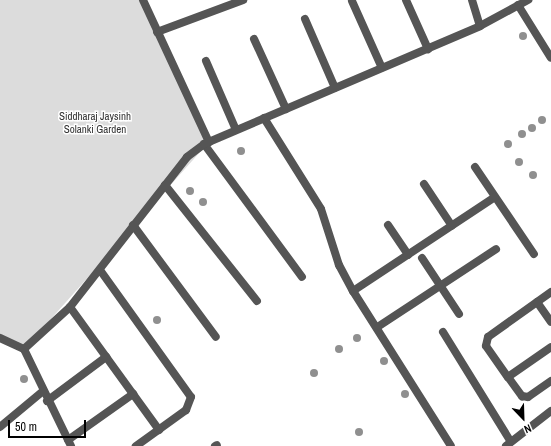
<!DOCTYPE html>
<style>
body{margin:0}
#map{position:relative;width:551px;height:446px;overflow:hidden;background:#fff;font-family:"Archivo Narrow",sans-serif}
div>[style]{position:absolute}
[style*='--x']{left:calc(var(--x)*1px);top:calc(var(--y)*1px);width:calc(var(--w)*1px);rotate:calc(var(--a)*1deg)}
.green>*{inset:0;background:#dcdcdc}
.minor>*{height:8px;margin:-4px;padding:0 4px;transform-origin:4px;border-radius:4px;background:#555}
.trees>*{width:8px;height:8px;margin:-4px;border-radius:50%;background:#8f8f8f}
span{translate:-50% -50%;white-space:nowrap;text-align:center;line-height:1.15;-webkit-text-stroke:3px #fff;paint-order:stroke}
.park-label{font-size:11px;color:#333}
.north{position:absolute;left:503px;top:398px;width:40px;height:40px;-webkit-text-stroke:3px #fff;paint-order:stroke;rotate:157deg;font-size:11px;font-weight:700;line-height:16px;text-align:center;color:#000}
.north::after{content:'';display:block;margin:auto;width:14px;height:18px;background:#000;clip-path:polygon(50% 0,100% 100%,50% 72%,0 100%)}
.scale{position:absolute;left:8px;top:420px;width:78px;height:18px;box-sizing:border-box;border:2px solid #000;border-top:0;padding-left:5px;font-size:12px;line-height:14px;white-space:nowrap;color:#000;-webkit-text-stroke:3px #fff;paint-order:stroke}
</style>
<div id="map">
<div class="green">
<div style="clip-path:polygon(0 0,145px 0,209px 142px,24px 349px,0 337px)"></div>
</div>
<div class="minor">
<div style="--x:143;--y:0;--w:157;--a:65.1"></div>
<div style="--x:406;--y:0;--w:54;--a:65.8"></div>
<div style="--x:472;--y:0;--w:27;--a:73"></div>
<div style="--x:352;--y:1;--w:73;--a:65.9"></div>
<div style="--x:518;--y:5;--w:62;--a:58.1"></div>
<div style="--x:305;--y:19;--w:75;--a:66.5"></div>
<div style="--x:157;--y:32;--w:92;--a:-20.4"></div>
<div style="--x:254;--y:39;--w:77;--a:65.4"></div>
<div style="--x:206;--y:61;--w:75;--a:66.5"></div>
<div style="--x:264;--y:118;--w:107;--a:57.9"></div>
<div style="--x:321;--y:209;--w:59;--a:72.2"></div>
<div style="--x:339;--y:265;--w:30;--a:62"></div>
<div style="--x:353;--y:291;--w:183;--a:57.7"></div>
<div style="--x:204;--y:144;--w:165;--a:53.6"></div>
<div style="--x:475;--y:167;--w:105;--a:55.9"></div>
<div style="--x:424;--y:184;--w:50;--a:56.3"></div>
<div style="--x:165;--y:185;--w:148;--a:51.6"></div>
<div style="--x:133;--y:225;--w:139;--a:53.5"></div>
<div style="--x:388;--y:225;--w:36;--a:56"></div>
<div style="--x:422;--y:258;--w:67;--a:56.5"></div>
<div style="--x:100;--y:270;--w:156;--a:54.4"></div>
<div style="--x:191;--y:397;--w:14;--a:111"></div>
<div style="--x:186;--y:410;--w:62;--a:144.2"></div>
<div style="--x:353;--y:291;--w:170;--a:-33.5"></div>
<div style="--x:551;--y:292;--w:77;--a:144.5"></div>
<div style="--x:488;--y:337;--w:9;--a:103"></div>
<div style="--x:486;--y:346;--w:38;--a:55"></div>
<div style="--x:508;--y:377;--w:52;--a:-34.9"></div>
<div style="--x:537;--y:302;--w:24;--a:55"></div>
<div style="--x:70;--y:307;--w:152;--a:54.1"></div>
<div style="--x:379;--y:326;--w:140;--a:-33.3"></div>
<div style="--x:443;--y:332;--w:129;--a:58.3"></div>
<div style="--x:0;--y:338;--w:26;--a:25"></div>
<div style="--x:508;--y:377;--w:24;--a:54"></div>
<div style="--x:522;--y:396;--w:6;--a:9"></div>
<div style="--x:528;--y:397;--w:28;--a:-35"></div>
<div style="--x:47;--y:401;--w:74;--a:-36.7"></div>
<div style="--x:0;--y:427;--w:55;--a:-39.8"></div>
<div style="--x:68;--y:440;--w:80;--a:-35.3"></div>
<div style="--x:71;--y:446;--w:108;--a:-115.9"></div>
<div style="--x:24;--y:349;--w:62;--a:-42.4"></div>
<div style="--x:70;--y:307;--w:190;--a:-52"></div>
<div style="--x:187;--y:157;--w:21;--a:-37"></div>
<div style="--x:204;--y:144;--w:300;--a:-23.1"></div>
<div style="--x:480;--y:26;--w:55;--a:-28.4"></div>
<div style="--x:215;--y:446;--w:2;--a:-27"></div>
<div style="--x:506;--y:446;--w:57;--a:-37.9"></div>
</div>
<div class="trees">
<div style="left:523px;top:36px"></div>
<div style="left:542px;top:120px"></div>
<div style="left:532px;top:128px"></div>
<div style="left:522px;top:134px"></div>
<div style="left:508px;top:144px"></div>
<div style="left:241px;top:151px"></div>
<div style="left:519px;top:162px"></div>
<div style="left:533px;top:175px"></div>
<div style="left:190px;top:191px"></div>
<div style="left:203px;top:202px"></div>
<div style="left:157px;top:320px"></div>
<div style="left:357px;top:338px"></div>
<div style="left:339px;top:349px"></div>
<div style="left:384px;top:361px"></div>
<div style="left:314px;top:373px"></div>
<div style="left:24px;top:379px"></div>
<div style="left:405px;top:394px"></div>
<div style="left:359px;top:432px"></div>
</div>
<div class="park-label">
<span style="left:95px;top:123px">Siddharaj Jaysinh<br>Solanki Garden</span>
</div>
<div class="north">N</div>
<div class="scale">50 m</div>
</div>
